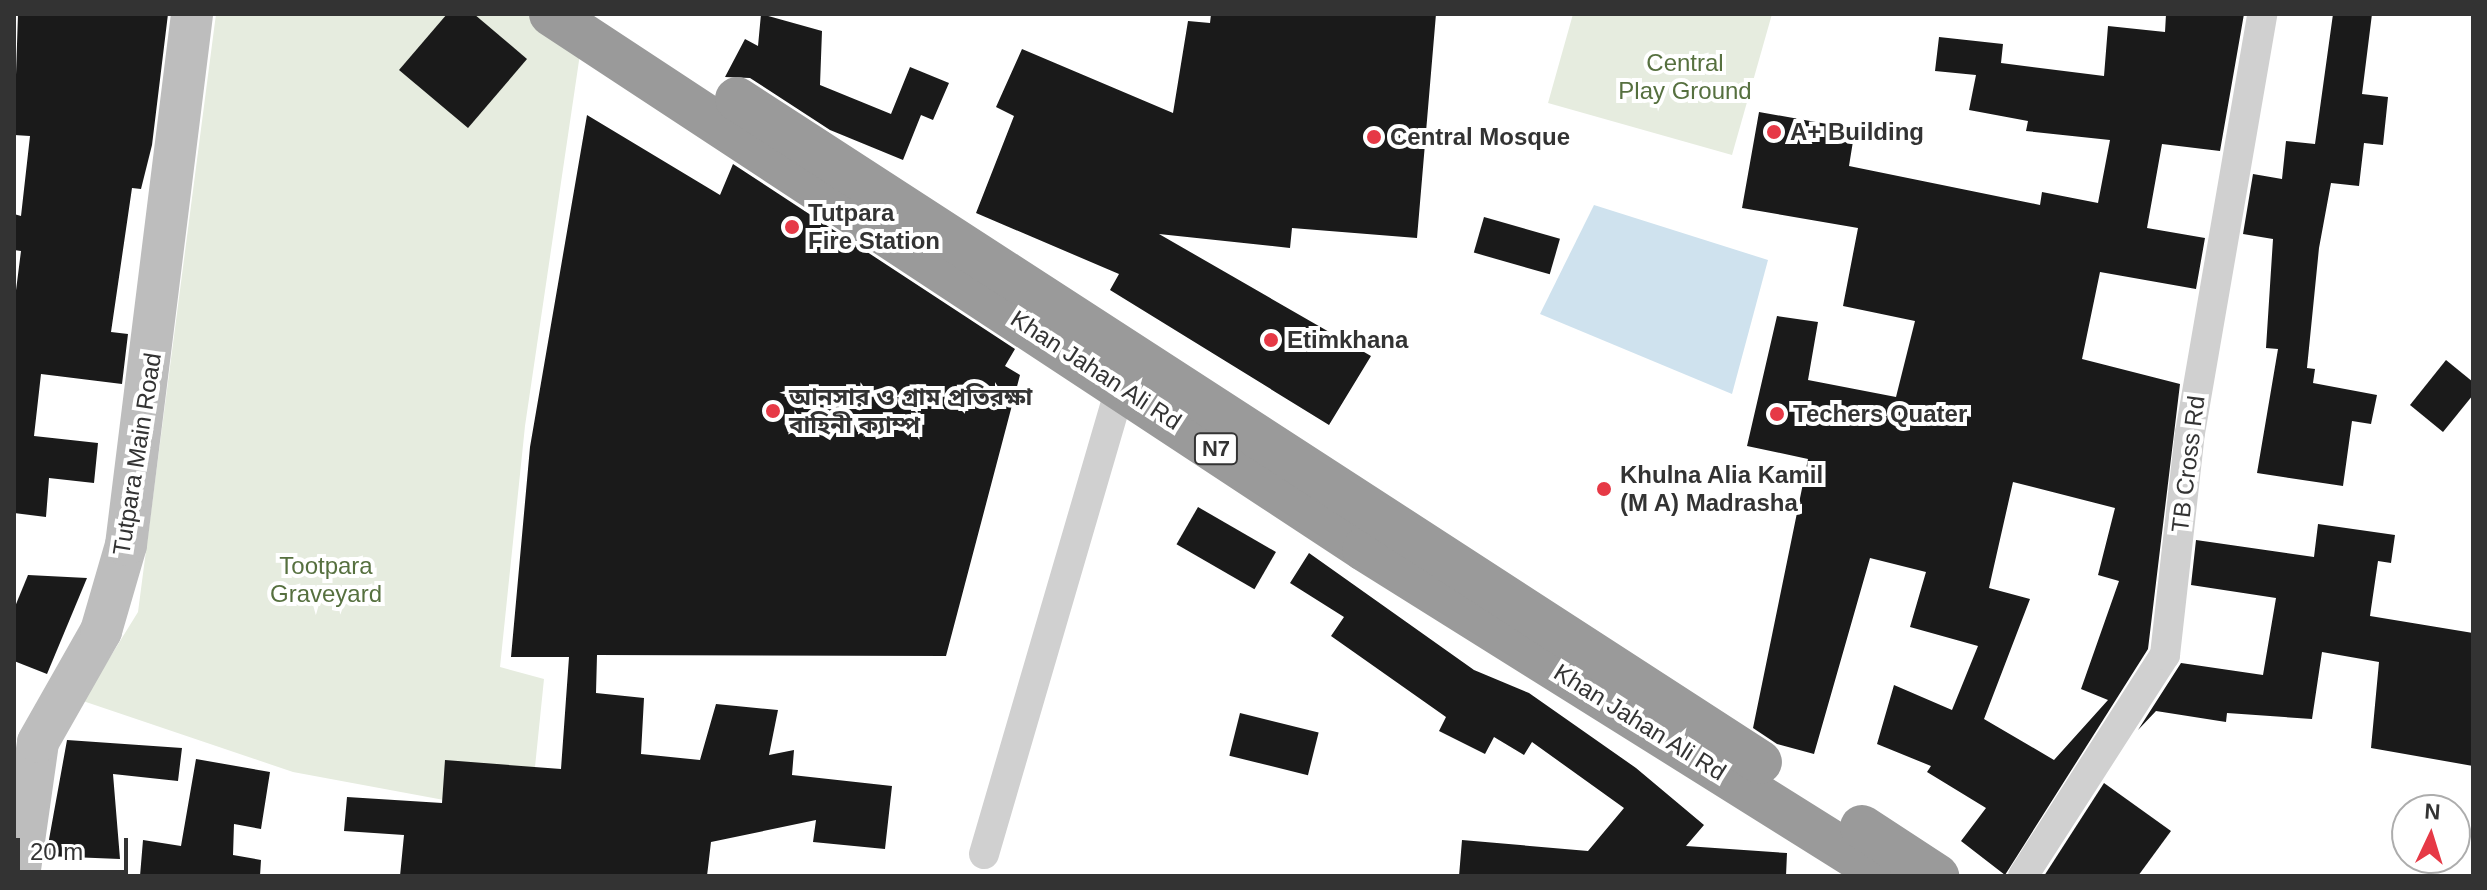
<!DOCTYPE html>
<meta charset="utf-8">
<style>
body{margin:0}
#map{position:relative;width:2487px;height:890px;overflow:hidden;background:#fff;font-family:Arial,"Noto Sans Bengali",sans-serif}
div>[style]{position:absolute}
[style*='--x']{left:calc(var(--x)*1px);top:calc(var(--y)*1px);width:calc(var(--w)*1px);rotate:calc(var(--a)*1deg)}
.green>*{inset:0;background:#e6ecdf}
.water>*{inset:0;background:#cfe2ee}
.building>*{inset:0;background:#1a1a1a;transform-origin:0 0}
.street>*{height:30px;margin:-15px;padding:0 15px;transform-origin:15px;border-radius:15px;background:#d0d0d0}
.secondary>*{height:42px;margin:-21px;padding:0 21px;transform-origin:21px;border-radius:21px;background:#bdbdbd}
.highway>*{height:44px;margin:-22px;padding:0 22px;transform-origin:22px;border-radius:22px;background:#9a9a9a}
.dots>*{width:22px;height:22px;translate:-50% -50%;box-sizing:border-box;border:4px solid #fff;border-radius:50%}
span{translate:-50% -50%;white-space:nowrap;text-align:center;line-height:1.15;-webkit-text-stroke:8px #fff;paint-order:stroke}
.shield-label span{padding:2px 6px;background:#fff;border:2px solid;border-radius:6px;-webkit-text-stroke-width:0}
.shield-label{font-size:22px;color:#333;font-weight:700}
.park-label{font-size:24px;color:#56703f}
.poi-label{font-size:24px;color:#333;font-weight:700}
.left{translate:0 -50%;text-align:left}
.street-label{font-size:24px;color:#333}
.frame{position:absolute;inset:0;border:16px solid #333;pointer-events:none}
.north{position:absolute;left:2391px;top:794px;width:80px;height:80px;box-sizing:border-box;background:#fff;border:2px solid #adadad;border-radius:50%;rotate:4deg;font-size:22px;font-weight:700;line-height:32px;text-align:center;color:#333}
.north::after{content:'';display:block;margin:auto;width:28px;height:36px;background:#e63946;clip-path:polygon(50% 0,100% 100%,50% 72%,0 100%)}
.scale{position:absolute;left:16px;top:838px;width:112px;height:36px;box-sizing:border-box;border:4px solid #333;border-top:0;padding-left:10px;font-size:24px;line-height:28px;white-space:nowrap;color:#333;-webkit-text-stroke:6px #fff;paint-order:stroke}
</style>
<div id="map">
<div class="green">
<div style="clip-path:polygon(216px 14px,550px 14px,584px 27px,525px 426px,500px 667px,544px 679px,530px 816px,293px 772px,83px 701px,138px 612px)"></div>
<div style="clip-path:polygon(1573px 14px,1772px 14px,1732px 155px,1548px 103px)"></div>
</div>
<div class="water">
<div style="clip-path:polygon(1594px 205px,1768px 260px,1732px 394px,1540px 314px)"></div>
</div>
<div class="building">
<div style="clip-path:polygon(18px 14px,168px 14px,152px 145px,141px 189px,132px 188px,111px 332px,128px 334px,122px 384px,41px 374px,34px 436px,98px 443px,94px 483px,49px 478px,46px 517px,14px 513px,14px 306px,21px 251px,14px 250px,14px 214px,21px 216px,30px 136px,14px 135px)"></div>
<div style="clip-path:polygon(447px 14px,474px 14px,527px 59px,468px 128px,399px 70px)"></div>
<div style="clip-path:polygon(761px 14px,822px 31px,820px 85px,891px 114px,910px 67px,949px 83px,933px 120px,921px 115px,903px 160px,830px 130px,750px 78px,725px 77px,745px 39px,758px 46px)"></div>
<div style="clip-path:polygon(1211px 14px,1436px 14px,1417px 238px,1292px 228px,1290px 248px,1159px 234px,1371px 356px,1329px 425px,1110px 290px,1119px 274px,976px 213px,1014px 116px,996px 107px,1022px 49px,1173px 113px,1188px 21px,1210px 23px)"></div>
<div style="clip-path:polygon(evenodd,2166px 14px,2244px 14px,2220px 151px,2162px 144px,2147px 228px,2205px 238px,2196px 289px,2100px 272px,2082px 359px,2180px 384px,2148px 649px,2005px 875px,1961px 841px,1986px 808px,1927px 772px,1931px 766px,1877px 744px,1894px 685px,1952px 710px,1978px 646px,1910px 627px,1926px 572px,1870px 558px,1814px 754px,1777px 744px,1753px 728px,1808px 459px,1747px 446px,1777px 316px,1818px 322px,1808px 380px,1896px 397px,1915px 321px,1843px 306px,1858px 228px,1742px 208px,1759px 112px,1855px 129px,1849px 166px,2040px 205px,2042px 192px,2098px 203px,2110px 140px,2026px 131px,2028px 121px,1969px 110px,1976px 75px,1935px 71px,1939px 37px,2003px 44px,2001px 63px,2104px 76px,2108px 26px,2165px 32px,2166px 14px,2013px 482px,2115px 508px,2098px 575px,2119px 581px,2081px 689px,2108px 700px,2054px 760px,1984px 719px,2030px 599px,1989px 588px,2013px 482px)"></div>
<div style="clip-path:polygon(2333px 14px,2372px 14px,2362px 94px,2388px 97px,2383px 145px,2364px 143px,2359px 186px,2331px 183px,2319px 248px,2307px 368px,2315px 369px,2313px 383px,2377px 395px,2371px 424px,2352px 421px,2343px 486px,2257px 473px,2278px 349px,2266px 348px,2273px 239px,2243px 234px,2253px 174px,2282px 179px,2286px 141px,2315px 144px)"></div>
<div style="clip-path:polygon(587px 115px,720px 195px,733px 164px,1015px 349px,1005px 366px,1020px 375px,946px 656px,597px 655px,596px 693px,644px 698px,641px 754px,700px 760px,716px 704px,778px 710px,769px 755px,794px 750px,792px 775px,892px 786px,885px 849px,813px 842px,816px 820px,711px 842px,707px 876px,400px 876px,404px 835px,344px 831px,347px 797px,442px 803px,445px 760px,561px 769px,569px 657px,511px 657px,530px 447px)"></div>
<div style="left:1484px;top:217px;width:79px;height:37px;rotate:16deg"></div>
<div style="clip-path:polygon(2446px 360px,2473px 382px,2473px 395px,2443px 432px,2410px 405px)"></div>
<div style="left:1198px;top:507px;width:90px;height:43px;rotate:30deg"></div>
<div style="clip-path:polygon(2318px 524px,2395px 535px,2391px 563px,2378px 561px,2370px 616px,2473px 633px,2473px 766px,2371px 748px,2379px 662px,2322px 652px,2312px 719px,2227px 713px,2226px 722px,2156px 711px,2138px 730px,2181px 663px,2263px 675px,2276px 598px,2191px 585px,2196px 540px,2314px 557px)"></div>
<div style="clip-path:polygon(1309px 553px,1474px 670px,1529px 693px,1636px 768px,1704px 825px,1686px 846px,1787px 853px,1786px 876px,1459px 876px,1462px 840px,1588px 851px,1624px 808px,1532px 742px,1524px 755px,1494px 737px,1485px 754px,1439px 731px,1446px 717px,1331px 636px,1344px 617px,1290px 583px)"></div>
<div style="clip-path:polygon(28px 575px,87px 578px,47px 674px,14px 661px,14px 609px)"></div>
<div style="left:1240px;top:713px;width:81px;height:44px;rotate:14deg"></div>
<div style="clip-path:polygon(67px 740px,182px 748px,178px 781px,113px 774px,120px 859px,46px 856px)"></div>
<div style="clip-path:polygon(196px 759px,270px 772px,261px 829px,234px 824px,233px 855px,261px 860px,260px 876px,140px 876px,143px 840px,181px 846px)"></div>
<div style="clip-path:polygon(2104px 783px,2171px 831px,2138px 876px,2044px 876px)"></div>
</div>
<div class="street">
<div style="--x:984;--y:854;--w:487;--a:-73.7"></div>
<div style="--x:2023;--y:876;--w:263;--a:-57.3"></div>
<div style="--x:2165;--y:655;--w:223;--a:-83.6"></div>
<div style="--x:2190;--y:433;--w:425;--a:-80.2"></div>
</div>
<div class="secondary">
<div style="--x:19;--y:876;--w:135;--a:-81.9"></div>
<div style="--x:38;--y:742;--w:128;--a:-60.4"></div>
<div style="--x:101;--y:631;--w:90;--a:-73.8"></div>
<div style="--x:126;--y:545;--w:535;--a:-82.91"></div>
</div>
<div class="highway">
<div style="--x:551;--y:14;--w:973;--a:33.35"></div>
<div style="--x:1364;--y:549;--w:616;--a:32.06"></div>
<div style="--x:737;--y:99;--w:1219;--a:32.95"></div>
<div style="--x:1862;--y:827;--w:90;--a:33.2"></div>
</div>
<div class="dots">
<div style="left:1774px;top:132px;background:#e63946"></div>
<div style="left:1374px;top:137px;background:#e63946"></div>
<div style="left:792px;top:227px;background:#e63946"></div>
<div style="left:1271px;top:340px;background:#e63946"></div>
<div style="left:773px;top:411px;background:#e63946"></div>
<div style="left:1777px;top:414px;background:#e63946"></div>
<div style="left:1604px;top:489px;background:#e63946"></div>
</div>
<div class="shield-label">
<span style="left:1216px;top:449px">N7</span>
</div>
<div class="park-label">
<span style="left:1685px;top:77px">Central<br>Play Ground</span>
<span style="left:326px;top:580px">Tootpara<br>Graveyard</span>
</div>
<div class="poi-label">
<span class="left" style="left:1790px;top:132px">A+ Building</span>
<span class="left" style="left:1390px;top:137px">Central Mosque</span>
<span class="left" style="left:808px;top:227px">Tutpara<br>Fire Station</span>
<span class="left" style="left:1287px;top:340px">Etimkhana</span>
<span class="left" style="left:789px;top:411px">আনসার ও গ্রাম প্রতিরক্ষা<br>বাহিনী ক্যাম্প</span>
<span class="left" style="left:1793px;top:414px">Techers Quater</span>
<span class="left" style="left:1620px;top:489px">Khulna Alia Kamil<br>(M A) Madrasha</span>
</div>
<div class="street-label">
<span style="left:1096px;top:370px;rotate:33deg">Khan Jahan Ali Rd</span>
<span style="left:137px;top:454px;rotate:-81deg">Tutpara Main Road</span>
<span style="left:2188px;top:464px;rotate:-83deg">TB Cross Rd</span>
<span style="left:1640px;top:722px;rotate:32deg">Khan Jahan Ali Rd</span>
</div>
<div class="frame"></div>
<div class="north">N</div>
<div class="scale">20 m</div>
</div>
